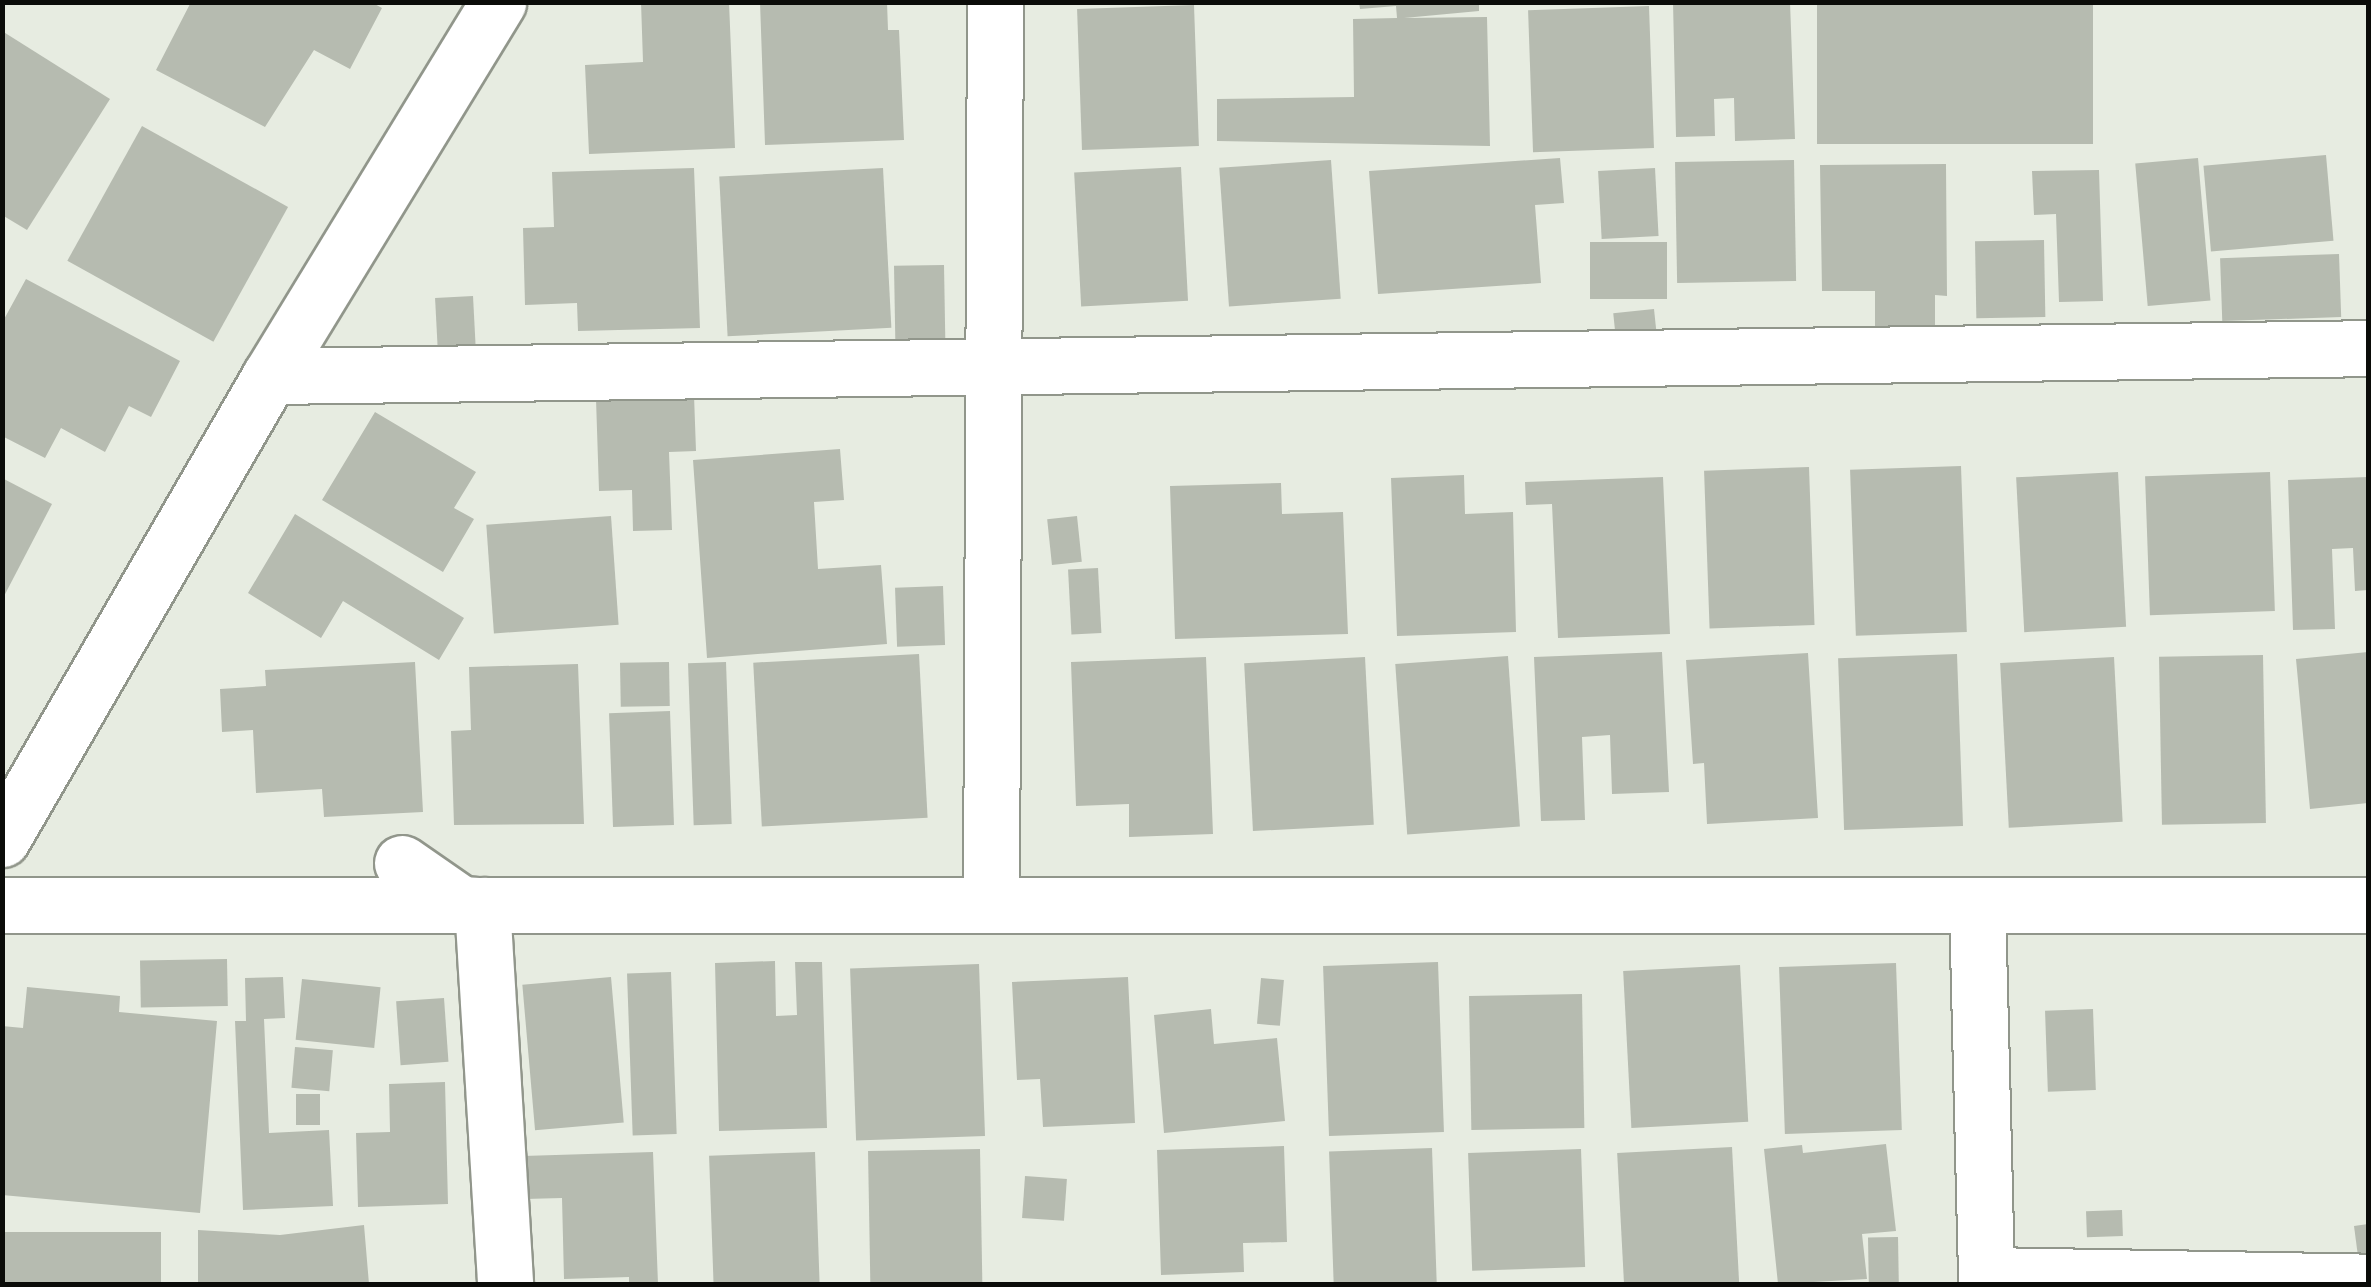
<!DOCTYPE html>
<style>
body{margin:0}
#map{position:relative;width:2371px;height:1287px;overflow:hidden;background:#e7ece1;font-family:"Fira Sans",sans-serif}
div>[style]{position:absolute}
[style*='--x']{left:calc(var(--x)*1px);top:calc(var(--y)*1px);width:calc(var(--w)*1px);rotate:calc(var(--a)*1deg)}
.building>*{inset:0;background:#b6bbb0;transform-origin:0 0}
.roads{filter:drop-shadow(2px 0 #91968b) drop-shadow(-2px 0 #91968b) drop-shadow(0 2px #91968b) drop-shadow(0 -2px #91968b)}
.street>*{height:55px;margin:-27.5px;padding:0 27.5px;transform-origin:27.5px;border-radius:27.5px;background:#fff}
span{translate:-50% -50%;white-space:nowrap;text-align:center;line-height:1.15;-webkit-text-stroke:9px #fff;paint-order:stroke}
.frame{position:absolute;inset:0;border:5px solid #0b0c09;pointer-events:none}
</style>
<div id="map">
<div class="building">
<div style="clip-path:polygon(191px 2px,371px 2px,382px 8px,350px 69px,314px 50px,265px 127px,156px 70px)"></div>
<div style="clip-path:polygon(641px 2px,729px 2px,735px 148px,589px 154px,585px 65px,643px 62px)"></div>
<div style="clip-path:polygon(760px 2px,887px 2px,888px 30px,899px 30px,904px 140px,765px 145px)"></div>
<div style="clip-path:polygon(1359px 2px,1479px 2px,1479px 11px,1404px 18px,1487px 17px,1490px 146px,1217px 141px,1217px 99px,1354px 97px,1353px 19px,1397px 18px,1396px 6px,1360px 9px)"></div>
<div style="clip-path:polygon(1673px 2px,1790px 2px,1795px 139px,1735px 141px,1734px 98px,1714px 99px,1715px 136px,1676px 137px)"></div>
<div style="left:1817px;top:2px;width:276px;height:142px"></div>
<div style="left:1194px;top:5px;width:141px;height:117px;rotate:88deg"></div>
<div style="left:1649px;top:6px;width:142px;height:121px;rotate:88deg"></div>
<div style="clip-path:polygon(2px 31px,110px 99px,27px 230px,2px 215px)"></div>
<div style="left:142px;top:126px;width:167px;height:154px;rotate:29deg"></div>
<div style="left:2326px;top:155px;width:86px;height:123px;rotate:85deg"></div>
<div style="clip-path:polygon(1560px 158px,1564px 203px,1535px 205px,1541px 283px,1378px 294px,1369px 171px)"></div>
<div style="left:2198px;top:158px;width:143px;height:63px;rotate:85deg"></div>
<div style="left:1331px;top:160px;width:139px;height:112px;rotate:86deg"></div>
<div style="left:1794px;top:160px;width:121px;height:119px;rotate:89deg"></div>
<div style="clip-path:polygon(1946px 164px,1947px 296px,1935px 295px,1935px 339px,1875px 339px,1875px 291px,1822px 291px,1820px 165px)"></div>
<div style="left:1181px;top:167px;width:134px;height:107px;rotate:87deg"></div>
<div style="clip-path:polygon(694px 168px,700px 328px,578px 331px,577px 303px,525px 305px,523px 228px,554px 227px,552px 172px)"></div>
<div style="left:883px;top:168px;width:160px;height:164px;rotate:87deg"></div>
<div style="left:1655px;top:168px;width:68px;height:57px;rotate:87deg"></div>
<div style="clip-path:polygon(2099px 170px,2103px 301px,2059px 302px,2056px 214px,2034px 215px,2032px 171px)"></div>
<div style="left:2044px;top:240px;width:77px;height:69px;rotate:89deg"></div>
<div style="left:1590px;top:242px;width:77px;height:57px"></div>
<div style="left:2339px;top:254px;width:63px;height:119px;rotate:88deg"></div>
<div style="left:944px;top:265px;width:85px;height:50px;rotate:89deg"></div>
<div style="clip-path:polygon(26px 279px,180px 361px,151px 417px,129px 406px,105px 452px,61px 428px,45px 458px,2px 436px,2px 323px)"></div>
<div style="left:473px;top:296px;width:52px;height:38px;rotate:87deg"></div>
<div style="left:1654px;top:309px;width:39px;height:41px;rotate:84deg"></div>
<div style="clip-path:polygon(694px 395px,696px 451px,669px 452px,672px 530px,633px 531px,632px 490px,599px 491px,596px 399px)"></div>
<div style="clip-path:polygon(375px 412px,476px 472px,454px 508px,474px 519px,443px 572px,322px 500px)"></div>
<div style="clip-path:polygon(840px 449px,844px 500px,814px 502px,818px 569px,881px 565px,887px 644px,707px 658px,693px 460px)"></div>
<div style="left:1961px;top:466px;width:166px;height:111px;rotate:88deg"></div>
<div style="left:1809px;top:467px;width:158px;height:105px;rotate:88deg"></div>
<div style="left:2118px;top:472px;width:155px;height:102px;rotate:87deg"></div>
<div style="left:2270px;top:472px;width:139px;height:125px;rotate:88deg"></div>
<div style="clip-path:polygon(1464px 475px,1465px 514px,1513px 512px,1516px 632px,1397px 636px,1391px 478px)"></div>
<div style="clip-path:polygon(1663px 477px,1670px 634px,1558px 638px,1552px 504px,1526px 505px,1525px 482px)"></div>
<div style="clip-path:polygon(2368px 477px,2368px 590px,2355px 591px,2353px 548px,2332px 549px,2335px 629px,2293px 630px,2288px 480px)"></div>
<div style="clip-path:polygon(2px 478px,52px 504px,2px 600px)"></div>
<div style="clip-path:polygon(1281px 483px,1282px 514px,1343px 512px,1348px 634px,1175px 639px,1170px 486px)"></div>
<div style="clip-path:polygon(295px 514px,464px 618px,439px 660px,343px 601px,321px 638px,248px 593px)"></div>
<div style="left:611px;top:516px;width:109px;height:125px;rotate:86deg"></div>
<div style="left:1077px;top:516px;width:46px;height:30px;rotate:84deg"></div>
<div style="left:1098px;top:568px;width:65px;height:30px;rotate:87deg"></div>
<div style="left:943px;top:586px;width:59px;height:48px;rotate:88deg"></div>
<div style="clip-path:polygon(1662px 652px,1669px 792px,1612px 794px,1610px 735px,1582px 737px,1585px 820px,1541px 821px,1534px 657px)"></div>
<div style="clip-path:polygon(2368px 652px,2368px 803px,2310px 809px,2296px 659px)"></div>
<div style="clip-path:polygon(1808px 653px,1818px 818px,1707px 824px,1704px 763px,1693px 764px,1686px 660px)"></div>
<div style="left:919px;top:654px;width:164px;height:166px;rotate:87deg"></div>
<div style="left:1957px;top:654px;width:172px;height:119px;rotate:88deg"></div>
<div style="left:2263px;top:655px;width:168px;height:104px;rotate:89deg"></div>
<div style="left:1508px;top:656px;width:171px;height:113px;rotate:86deg"></div>
<div style="clip-path:polygon(1206px 657px,1213px 834px,1129px 837px,1129px 804px,1076px 806px,1071px 662px)"></div>
<div style="left:1365px;top:657px;width:168px;height:121px;rotate:87deg"></div>
<div style="left:2114px;top:657px;width:165px;height:114px;rotate:87deg"></div>
<div style="clip-path:polygon(415px 662px,423px 812px,324px 817px,322px 789px,256px 793px,253px 730px,222px 732px,220px 689px,266px 686px,265px 670px)"></div>
<div style="left:669px;top:662px;width:44px;height:49px;rotate:89deg"></div>
<div style="left:726px;top:662px;width:162px;height:38px;rotate:88deg"></div>
<div style="clip-path:polygon(578px 664px,584px 824px,454px 825px,451px 731px,471px 730px,469px 667px)"></div>
<div style="left:670px;top:711px;width:114px;height:61px;rotate:88deg"></div>
<div style="left:227px;top:959px;width:47px;height:87px;rotate:89deg"></div>
<div style="clip-path:polygon(775px 961px,776px 1016px,797px 1015px,795px 962px,822px 962px,827px 1128px,719px 1131px,715px 963px)"></div>
<div style="left:1438px;top:962px;width:170px;height:115px;rotate:88deg"></div>
<div style="left:1896px;top:963px;width:167px;height:117px;rotate:88deg"></div>
<div style="left:979px;top:964px;width:172px;height:129px;rotate:88deg"></div>
<div style="left:1740px;top:965px;width:157px;height:117px;rotate:87deg"></div>
<div style="left:671px;top:972px;width:162px;height:44px;rotate:88deg"></div>
<div style="clip-path:polygon(283px 977px,285px 1018px,264px 1019px,269px 1133px,329px 1130px,333px 1206px,243px 1210px,235px 1021px,246px 1021px,245px 978px)"></div>
<div style="left:611px;top:977px;width:146px;height:89px;rotate:85deg"></div>
<div style="clip-path:polygon(1128px 977px,1135px 1123px,1043px 1127px,1040px 1079px,1017px 1080px,1012px 982px)"></div>
<div style="left:1261px;top:978px;width:23px;height:46px;rotate:5deg"></div>
<div style="left:302px;top:979px;width:79px;height:61px;rotate:6deg"></div>
<div style="clip-path:polygon(27px 987px,120px 996px,119px 1012px,217px 1021px,200px 1213px,2px 1195px,2px 1026px,23px 1028px)"></div>
<div style="left:1582px;top:994px;width:134px;height:113px;rotate:89deg"></div>
<div style="left:444px;top:998px;width:64px;height:48px;rotate:86deg"></div>
<div style="clip-path:polygon(1211px 1009px,1214px 1044px,1277px 1038px,1285px 1121px,1164px 1133px,1154px 1015px)"></div>
<div style="left:2093px;top:1009px;width:81px;height:48px;rotate:88deg"></div>
<div style="left:295px;top:1047px;width:38px;height:41px;rotate:5deg"></div>
<div style="clip-path:polygon(445px 1082px,448px 1204px,358px 1207px,356px 1133px,390px 1132px,389px 1084px)"></div>
<div style="left:296px;top:1094px;width:24px;height:31px"></div>
<div style="clip-path:polygon(1886px 1144px,1896px 1231px,1862px 1234px,1867px 1279px,1778px 1284px,1764px 1149px,1802px 1145px,1803px 1153px)"></div>
<div style="clip-path:polygon(1284px 1146px,1287px 1242px,1243px 1243px,1244px 1272px,1161px 1275px,1157px 1150px)"></div>
<div style="left:1732px;top:1147px;width:137px;height:115px;rotate:87deg"></div>
<div style="left:1432px;top:1148px;width:136px;height:103px;rotate:88deg"></div>
<div style="left:980px;top:1149px;width:135px;height:112px;rotate:89deg"></div>
<div style="left:1581px;top:1149px;width:118px;height:113px;rotate:88deg"></div>
<div style="clip-path:polygon(653px 1152px,658px 1284px,629px 1284px,629px 1277px,564px 1279px,562px 1198px,525px 1199px,523px 1156px)"></div>
<div style="left:815px;top:1152px;width:132px;height:106px;rotate:88deg"></div>
<div style="left:1025px;top:1176px;width:42px;height:42px;rotate:4deg"></div>
<div style="left:2122px;top:1210px;width:26px;height:36px;rotate:88deg"></div>
<div style="clip-path:polygon(2368px 1224px,2368px 1263px,2359px 1264px,2354px 1226px)"></div>
<div style="clip-path:polygon(364px 1225px,369px 1284px,198px 1284px,198px 1230px,280px 1235px)"></div>
<div style="left:3px;top:1232px;width:158px;height:52px"></div>
<div style="left:1898px;top:1237px;width:46px;height:30px;rotate:89deg"></div>
</div>
<div class="roads">
<div class="street">
<div style="--x:270;--y:376;--w:2098;--a:-0.76"></div>
<div style="--x:2;--y:839;--w:535;--a:-59.94"></div>
<div style="--x:270;--y:376;--w:438;--a:-58.6"></div>
<div style="--x:402;--y:863;--w:72;--a:34.8"></div>
<div style="--x:461;--y:904;--w:21;--a:3"></div>
<div style="--x:482;--y:905;--w:380;--a:86.5"></div>
<div style="--x:2;--y:905;--w:2366;--a:0"></div>
<div style="--x:991;--y:905;--w:903;--a:-89.75"></div>
<div style="--x:1977;--y:905;--w:379;--a:88.6"></div>
<div style="--x:1986;--y:1275;--w:382;--a:1"></div>
</div>
</div>
<div class="frame"></div>
</div>
